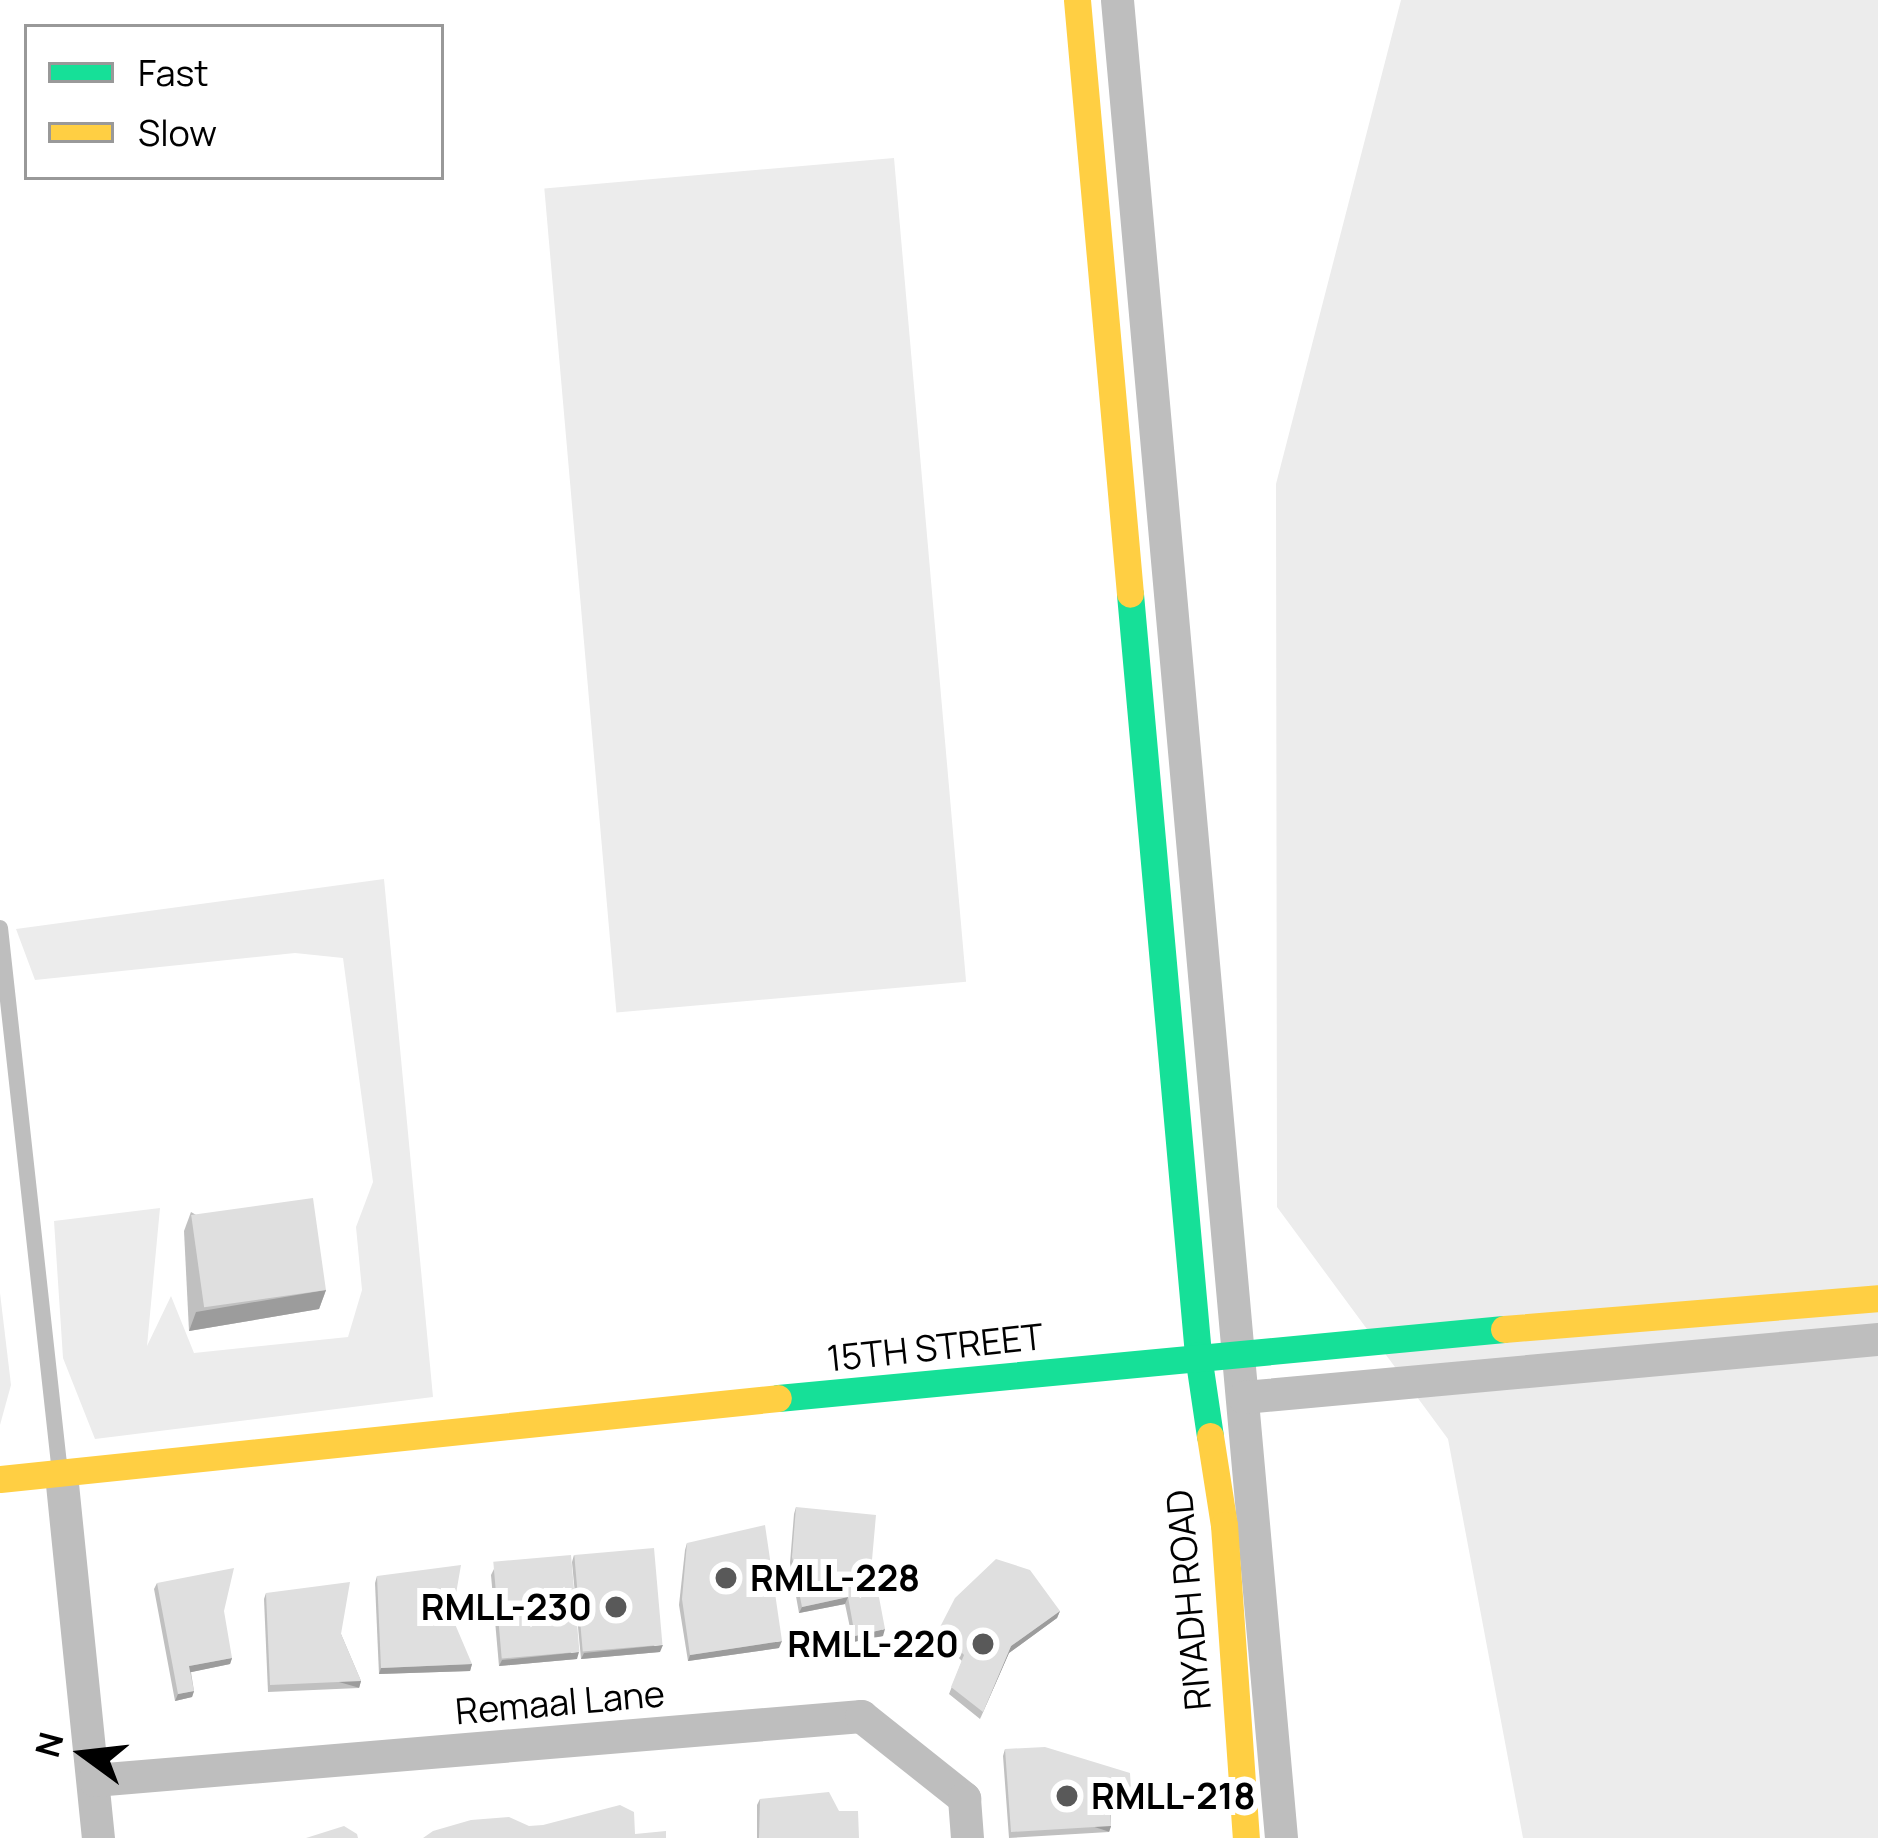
<!DOCTYPE html>
<style>
body{margin:0}
#map{position:relative;width:1878px;height:1838px;overflow:hidden;background:#fff;font-family:Manrope,sans-serif}
div>[style]{position:absolute}
[style*='--x']{left:calc(var(--x)*1px);top:calc(var(--y)*1px);width:calc(var(--w)*1px);rotate:calc(var(--a)*1deg)}
.green>*{inset:0;background:#ececec;transform-origin:0 0}
.lane>*{height:16px;margin:-8px;padding:0 8px;transform-origin:8px;border-radius:8px;background:#bebebe}
.street>*{height:33px;margin:-16.5px;padding:0 16.5px;transform-origin:16.5px;border-radius:16.5px;background:#bebebe}
.fast>*{height:27px;margin:-13.5px;padding:0 13.5px;transform-origin:13.5px;border-radius:13.5px;background:#16e098}
.slow>*{height:27px;margin:-13.5px;padding:0 13.5px;transform-origin:13.5px;border-radius:13.5px;background:#ffcf43}
.wall>*{inset:0;background:#c0c0c0}
.shaded-wall>*{inset:0;background:#9c9c9c;transform-origin:0 0}
.building>*{inset:0;background:#dfdfdf;transform-origin:0 0}
.dots>*{width:33px;height:33px;translate:-50% -50%;box-sizing:border-box;border:6px solid #fff;border-radius:50%}
span{translate:-50% -50%;white-space:nowrap;text-align:center;line-height:1.15;-webkit-text-stroke:12px #fff;paint-order:stroke}
.street-label{font-size:36px;color:#000}
.poi-label{font-size:36px;color:#000;font-weight:700}
.left{translate:0 -50%;text-align:left}
.right{translate:-100% -50%;text-align:right}
.legend{position:absolute;left:24px;top:24px;width:420px;height:156px;box-sizing:border-box;background:#fff;border:3px solid #999;margin:0;padding:15px 21px;list-style:none;font-size:36px;color:#000}
.legend li{display:flex;align-items:center;gap:24px;height:60px}
.legend b{width:60px;border:3px solid #999}
.north{position:absolute;left:24px;top:1694px;width:120px;height:120px;-webkit-text-stroke:9px #fff;paint-order:stroke;rotate:285deg;font-size:33px;font-weight:700;line-height:48px;text-align:center;color:#000}
.north::after{content:'';display:block;margin:auto;width:42px;height:54px;background:#000;clip-path:polygon(50% 0,100% 100%,50% 72%,0 100%)}
</style>
<div id="map">
<div class="green">
<div style="clip-path:polygon(1401px 0,1878px 0,1878px 1838px,1523px 1838px,1448px 1439px,1277px 1207px,1276px 484px)"></div>
<div style="left:894px;top:158px;width:827px;height:351px;rotate:85deg"></div>
<div style="clip-path:polygon(384px 879px,433px 1397px,95px 1439px,63px 1358px,54px 1221px,160px 1208px,147px 1346px,171px 1296px,194px 1353px,348px 1337px,362px 1290px,356px 1227px,373px 1182px,343px 958px,295px 953px,35px 980px,16px 929px)"></div>
<div style="clip-path:polygon(0 1293px,11px 1385px,0 1425px)"></div>
</div>
<div class="lane">
<div style="--x:0;--y:928;--w:548;--a:83.72"></div>
</div>
<div class="street">
<div style="--x:1117;--y:0;--w:1845;--a:84.9"></div>
<div style="--x:1244;--y:1397;--w:637;--a:-5.23"></div>
<div style="--x:61;--y:1474;--w:366;--a:84.2"></div>
<div style="--x:94;--y:1780;--w:770;--a:-4.77"></div>
<div style="--x:861;--y:1716;--w:132;--a:38.5"></div>
<div style="--x:964;--y:1798;--w:40;--a:85.7"></div>
</div>
<div class="fast">
<div style="--x:1130;--y:594;--w:764;--a:84.89"></div>
<div style="--x:1198;--y:1355;--w:82;--a:81.6"></div>
<div style="--x:778;--y:1398;--w:729;--a:-5.43"></div>
</div>
<div class="slow">
<div style="--x:1077;--y:0;--w:596;--a:84.9"></div>
<div style="--x:1504;--y:1329;--w:375;--a:-4.7"></div>
<div style="--x:1210;--y:1436;--w:90;--a:81.1"></div>
<div style="--x:1224;--y:1525;--w:314;--a:86"></div>
<div style="--x:0;--y:1479;--w:782;--a:-5.94"></div>
</div>
<div class="wall">
<div style="clip-path:polygon(191px 1212px,326px 1290px,319px 1309px,189px 1331px,184px 1231px)"></div>
<div style="clip-path:polygon(796px 1507px,872px 1560px,883px 1636px,853px 1642px,845px 1604px,799px 1613px,790px 1563px,794px 1514px)"></div>
<div style="clip-path:polygon(687px 1543px,779px 1648px,688px 1661px,679px 1605px,685px 1550px)"></div>
<div style="clip-path:polygon(574px 1555px,660px 1652px,581px 1659px,572px 1562px)"></div>
<div style="clip-path:polygon(494px 1569px,577px 1659px,499px 1666px,491px 1575px)"></div>
<div style="clip-path:polygon(377px 1576px,472px 1664px,470px 1671px,379px 1674px,375px 1583px)"></div>
<div style="clip-path:polygon(157px 1583px,232px 1658px,230px 1664px,191px 1672px,194px 1691px,192px 1697px,175px 1701px,154px 1589px)"></div>
<div style="clip-path:polygon(266px 1593px,341px 1634px,361px 1681px,359px 1688px,268px 1692px,264px 1599px)"></div>
<div style="clip-path:polygon(1060px 1611px,1057px 1618px,1009px 1653px,980px 1719px,949px 1694px,962px 1661px,936px 1636px,939px 1629px)"></div>
<div style="clip-path:polygon(1005px 1749px,1129px 1812px,1111px 1814px,1111px 1826px,1109px 1832px,1009px 1838px,1003px 1756px)"></div>
<div style="clip-path:polygon(760px 1799px,839px 1811px,859px 1838px,757px 1838px,757px 1805px)"></div>
</div>
<div class="shaded-wall">
<div style="clip-path:polygon(326px 1290px,319px 1309px,189px 1331px,196px 1312px)"></div>
<div style="clip-path:polygon(848px 1597px,845px 1604px,799px 1613px,802px 1607px)"></div>
<div style="clip-path:polygon(1060px 1611px,1057px 1618px,1009px 1653px,980px 1719px,1011px 1646px)"></div>
<div style="clip-path:polygon(885px 1629px,883px 1636px,853px 1642px,855px 1636px)"></div>
<div style="clip-path:polygon(782px 1641px,779px 1648px,688px 1661px,690px 1655px)"></div>
<div style="clip-path:polygon(663px 1645px,660px 1652px,581px 1659px,584px 1653px)"></div>
<div style="clip-path:polygon(579px 1652px,577px 1659px,499px 1666px,502px 1660px)"></div>
<div style="clip-path:polygon(232px 1658px,230px 1664px,187px 1673px,189px 1666px)"></div>
<div style="clip-path:polygon(472px 1664px,470px 1671px,379px 1674px,381px 1668px)"></div>
<div style="left:361px;top:1681px;width:7px;height:91px;rotate:106deg"></div>
<div style="clip-path:polygon(194px 1691px,192px 1697px,175px 1701px,178px 1694px)"></div>
<div style="clip-path:polygon(1132px 1806px,1129px 1812px,1108px 1814px,1110px 1808px)"></div>
<div style="left:1111px;top:1826px;width:6px;height:100px;rotate:108deg"></div>
</div>
<div class="building">
<div style="left:313px;top:1198px;width:93px;height:123px;rotate:82deg"></div>
<div style="clip-path:polygon(796px 1507px,876px 1515px,872px 1560px,885px 1629px,855px 1636px,848px 1597px,802px 1607px,792px 1557px)"></div>
<div style="clip-path:polygon(765px 1525px,782px 1641px,690px 1655px,682px 1599px,687px 1543px)"></div>
<div style="left:654px;top:1548px;width:97px;height:80px;rotate:85deg"></div>
<div style="left:571px;top:1555px;width:97px;height:78px;rotate:85deg"></div>
<div style="clip-path:polygon(996px 1559px,1030px 1570px,1060px 1611px,1011px 1646px,983px 1712px,951px 1687px,964px 1655px,939px 1629px,955px 1598px)"></div>
<div style="clip-path:polygon(461px 1565px,452px 1617px,472px 1664px,381px 1668px,377px 1576px)"></div>
<div style="clip-path:polygon(234px 1568px,224px 1611px,232px 1658px,189px 1666px,194px 1691px,178px 1694px,157px 1583px)"></div>
<div style="clip-path:polygon(350px 1582px,341px 1634px,361px 1681px,270px 1685px,266px 1593px)"></div>
<div style="clip-path:polygon(1045px 1747px,1130px 1773px,1132px 1806px,1110px 1808px,1111px 1826px,1011px 1832px,1005px 1749px)"></div>
<div style="clip-path:polygon(829px 1792px,839px 1811px,858px 1811px,859px 1838px,759px 1838px,760px 1799px)"></div>
<div style="clip-path:polygon(620px 1805px,634px 1812px,635px 1834px,666px 1831px,666px 1838px,423px 1838px,433px 1831px,471px 1820px,509px 1817px,529px 1826px,543px 1825px)"></div>
<div style="clip-path:polygon(344px 1826px,357px 1834px,358px 1838px,306px 1838px)"></div>
</div>
<div class="dots">
<div style="left:726px;top:1578px;background:#595959"></div>
<div style="left:616px;top:1607px;background:#595959"></div>
<div style="left:983px;top:1644px;background:#595959"></div>
<div style="left:1067px;top:1796px;background:#595959"></div>
</div>
<div class="street-label">
<span style="left:935px;top:1347px;rotate:-6deg">15TH STREET</span>
<span style="left:1188px;top:1600px;rotate:-95deg">RIYADH ROAD</span>
<span style="left:560px;top:1702px;rotate:-5deg">Remaal Lane</span>
</div>
<div class="poi-label">
<span class="left" style="left:750px;top:1578px">RMLL-228</span>
<span class="right" style="left:592px;top:1607px">RMLL-230</span>
<span class="right" style="left:959px;top:1644px">RMLL-220</span>
<span class="left" style="left:1091px;top:1796px">RMLL-218</span>
</div>
<ul class="legend">
<li><b style="height:15px;background:#16e098"></b>Fast</li>
<li><b style="height:15px;background:#ffcf43"></b>Slow</li>
</ul>
<div class="north">N</div>
</div>
